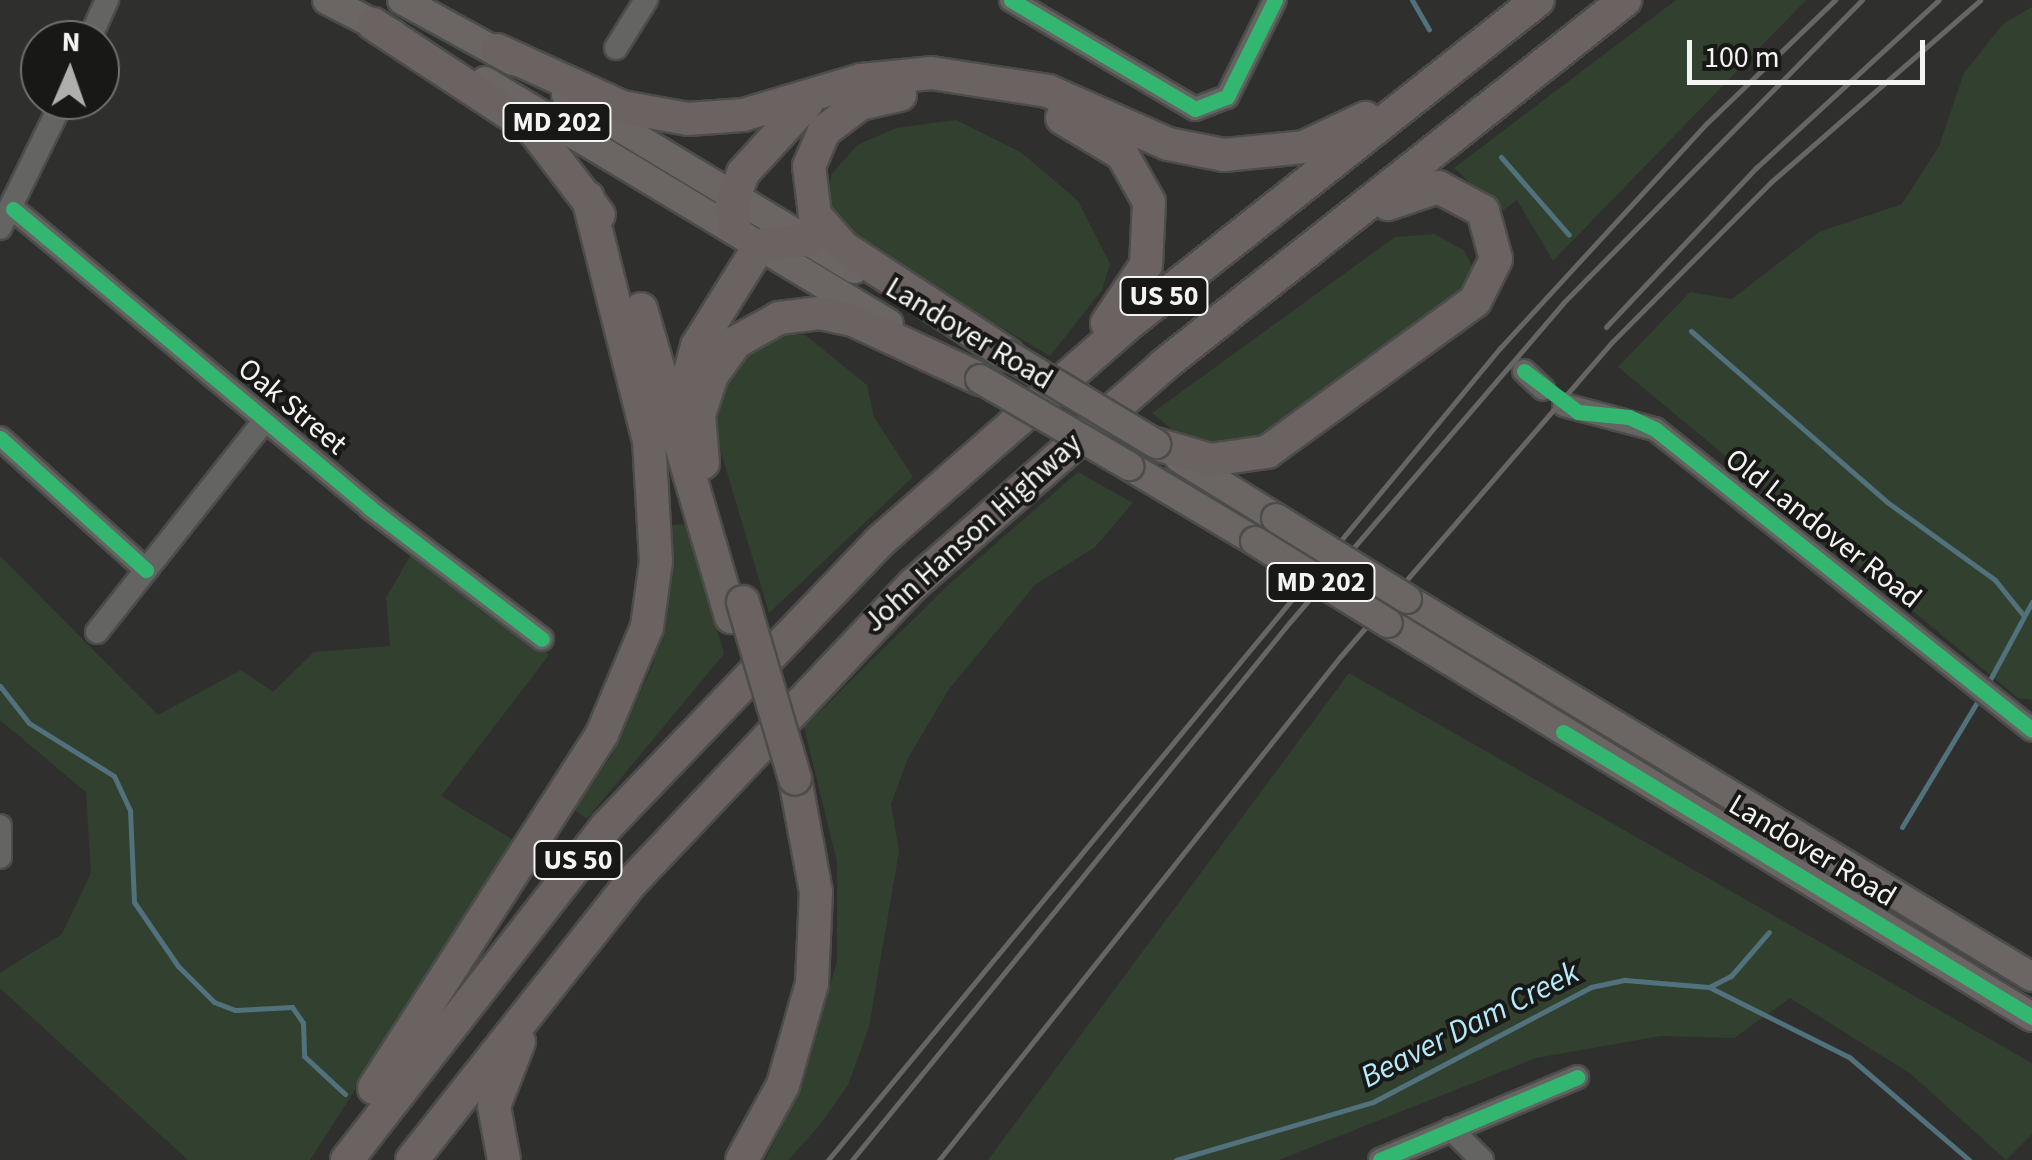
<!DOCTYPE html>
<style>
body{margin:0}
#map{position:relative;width:2032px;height:1160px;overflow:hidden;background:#2f2f2e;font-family:"Source Sans 3",sans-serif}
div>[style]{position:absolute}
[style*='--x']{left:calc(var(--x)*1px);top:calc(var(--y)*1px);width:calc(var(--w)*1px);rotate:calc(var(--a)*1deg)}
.green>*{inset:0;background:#324030}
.stream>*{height:5px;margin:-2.5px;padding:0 2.5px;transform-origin:2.5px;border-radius:2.5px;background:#51717c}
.roads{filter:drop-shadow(2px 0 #4c4c4b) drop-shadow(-2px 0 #4c4c4b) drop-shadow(0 2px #4c4c4b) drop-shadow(0 -2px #4c4c4b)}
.minor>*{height:22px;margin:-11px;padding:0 11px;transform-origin:11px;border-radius:11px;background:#646463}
.major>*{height:28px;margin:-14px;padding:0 14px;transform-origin:14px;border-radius:14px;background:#6b6664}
.highway>*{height:32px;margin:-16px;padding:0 16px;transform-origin:16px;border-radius:16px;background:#6b6361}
.rail>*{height:5px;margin:-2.5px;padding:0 2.5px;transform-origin:2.5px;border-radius:2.5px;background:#666665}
.bridges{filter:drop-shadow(2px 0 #4c4c4b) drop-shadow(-2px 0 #4c4c4b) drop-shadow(0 2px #4c4c4b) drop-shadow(0 -2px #4c4c4b)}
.major-bridge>*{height:28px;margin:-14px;padding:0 14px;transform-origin:14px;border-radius:14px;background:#6b6664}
.highway-bridge>*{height:32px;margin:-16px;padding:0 16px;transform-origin:16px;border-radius:16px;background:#6b6361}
.cycleway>*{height:15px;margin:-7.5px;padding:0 7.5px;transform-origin:7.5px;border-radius:7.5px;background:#33b770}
span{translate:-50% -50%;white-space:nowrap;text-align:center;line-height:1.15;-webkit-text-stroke:8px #181816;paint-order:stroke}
.shield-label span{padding:2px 8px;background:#181816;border:2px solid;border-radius:8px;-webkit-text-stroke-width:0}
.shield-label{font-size:28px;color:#f4f4f2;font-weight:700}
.street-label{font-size:30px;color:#f4f4f2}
.water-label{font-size:32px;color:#b5eafc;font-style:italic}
.north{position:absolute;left:20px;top:20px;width:100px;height:100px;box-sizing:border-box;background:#181816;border:2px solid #70706e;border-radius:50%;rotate:2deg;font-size:28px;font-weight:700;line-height:40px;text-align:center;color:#f4f4f2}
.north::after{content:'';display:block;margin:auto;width:35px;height:45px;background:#afafad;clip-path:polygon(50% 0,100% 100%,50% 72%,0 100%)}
.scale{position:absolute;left:1687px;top:40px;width:238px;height:45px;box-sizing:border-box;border:5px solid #f4f4f2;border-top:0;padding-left:12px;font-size:30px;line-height:35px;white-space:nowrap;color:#f4f4f2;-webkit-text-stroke:8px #181816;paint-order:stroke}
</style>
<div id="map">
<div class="green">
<div style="clip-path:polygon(1676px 0,1806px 0,1553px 261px,1517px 200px,1501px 212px,1454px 168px)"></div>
<div style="clip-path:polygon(2032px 7px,2032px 700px,2018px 698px,1618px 367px,1690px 292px,1732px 299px,1819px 232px,1902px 204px,1939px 146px,1964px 73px,2003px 24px)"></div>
<div style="clip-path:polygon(956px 120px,1022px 153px,1078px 201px,1110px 264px,1102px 290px,1050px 356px,855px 242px,828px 205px,831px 175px,857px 145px,896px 128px)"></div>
<div style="clip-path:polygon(1434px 234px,1464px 250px,1477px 276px,1463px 294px,1231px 454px,1188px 442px,1152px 413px,1395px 237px)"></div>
<div style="clip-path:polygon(775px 332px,805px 335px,867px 385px,874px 417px,913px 477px,769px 613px,714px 429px,719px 385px,739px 352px)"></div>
<div style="clip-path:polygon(1078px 472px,1133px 503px,1095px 547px,1035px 585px,949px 689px,908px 758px,891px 804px,899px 851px,869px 1027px,848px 1085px,819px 1126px,788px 1160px,765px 1160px,802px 1086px,837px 961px,837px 862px,804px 727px,946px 587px)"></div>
<div style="clip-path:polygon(687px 524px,724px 654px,587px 819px,574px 810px,612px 755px,653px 664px,668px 590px,670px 525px)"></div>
<div style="clip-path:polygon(412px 553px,549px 655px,441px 796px,515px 841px,310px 1160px,188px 1160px,0 988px,0 973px,62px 934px,91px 873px,86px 792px,0 720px,0 556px,158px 715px,241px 670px,273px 692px,314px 652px,390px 646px,386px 598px)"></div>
<div style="clip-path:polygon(1349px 673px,2032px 1063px,2032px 1134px,2006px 1160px,1911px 1074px,1790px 998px,1734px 1038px,1661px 1036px,1536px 1058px,1279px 1160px,988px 1160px)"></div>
</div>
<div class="stream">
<div style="--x:1412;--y:0;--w:34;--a:60"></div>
<div style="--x:1501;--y:157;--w:103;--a:48.9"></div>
<div style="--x:1691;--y:331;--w:260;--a:41.1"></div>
<div style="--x:1887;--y:502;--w:133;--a:35.8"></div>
<div style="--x:1995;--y:580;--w:46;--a:51.1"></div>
<div style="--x:0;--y:686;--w:47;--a:51.9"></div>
<div style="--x:29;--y:723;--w:100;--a:31.9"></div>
<div style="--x:114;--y:776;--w:38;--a:65"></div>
<div style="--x:130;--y:810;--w:92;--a:87.5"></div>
<div style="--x:134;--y:902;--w:78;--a:55.5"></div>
<div style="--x:178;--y:966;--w:51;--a:45"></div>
<div style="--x:214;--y:1002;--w:22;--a:21"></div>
<div style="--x:235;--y:1010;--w:57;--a:-3"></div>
<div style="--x:292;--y:1007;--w:19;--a:55"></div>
<div style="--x:303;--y:1023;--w:33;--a:88"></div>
<div style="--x:304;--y:1056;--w:56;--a:42.8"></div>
<div style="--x:1986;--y:687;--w:97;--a:-61.6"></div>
<div style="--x:1902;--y:827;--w:152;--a:-59"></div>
<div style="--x:1709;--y:987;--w:157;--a:26.6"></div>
<div style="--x:1849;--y:1057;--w:158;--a:40.6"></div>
<div style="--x:1176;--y:1160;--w:205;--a:-16.4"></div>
<div style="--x:1373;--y:1102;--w:246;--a:-27.8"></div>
<div style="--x:1591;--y:987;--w:35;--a:-12"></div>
<div style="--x:1625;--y:980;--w:84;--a:4.8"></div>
<div style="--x:1709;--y:987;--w:25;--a:-27"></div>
<div style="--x:1731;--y:976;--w:58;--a:-49.2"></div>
</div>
<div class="roads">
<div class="minor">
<div style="--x:1011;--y:0;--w:214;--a:30.6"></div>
<div style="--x:1195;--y:109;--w:34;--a:-21"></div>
<div style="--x:1227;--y:97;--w:108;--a:-63.7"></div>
<div style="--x:89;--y:40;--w:44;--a:-65.8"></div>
<div style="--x:616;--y:48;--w:57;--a:-58"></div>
<div style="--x:13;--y:209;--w:466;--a:39.9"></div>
<div style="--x:370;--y:508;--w:216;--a:37.3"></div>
<div style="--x:0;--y:228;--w:143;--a:-63.8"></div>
<div style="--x:1524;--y:371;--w:26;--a:43"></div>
<div style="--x:1564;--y:405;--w:94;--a:14.8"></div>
<div style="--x:1655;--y:429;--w:482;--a:38.6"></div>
<div style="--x:0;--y:438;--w:197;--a:42.1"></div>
<div style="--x:97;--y:632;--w:270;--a:-51.6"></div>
<div style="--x:0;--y:826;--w:31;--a:90"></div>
<div style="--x:1451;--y:1129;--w:44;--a:45"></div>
<div style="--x:1380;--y:1160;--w:214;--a:-22.8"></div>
</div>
<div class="major">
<div style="--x:327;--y:0;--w:74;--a:27.3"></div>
<div style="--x:402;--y:0;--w:127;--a:28.8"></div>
<div style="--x:485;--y:81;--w:471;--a:31"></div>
<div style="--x:566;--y:95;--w:337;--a:31.1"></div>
<div style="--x:1179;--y:458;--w:114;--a:31.7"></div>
<div style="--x:1129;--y:466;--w:147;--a:30.8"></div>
<div style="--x:1407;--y:599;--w:730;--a:31.17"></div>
<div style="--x:1388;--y:623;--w:755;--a:31.46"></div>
</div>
<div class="highway">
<div style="--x:373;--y:24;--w:191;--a:33.3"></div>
<div style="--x:533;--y:129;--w:108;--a:52.5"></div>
<div style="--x:497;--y:50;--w:137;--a:24.5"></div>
<div style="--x:622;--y:107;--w:67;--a:10.3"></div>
<div style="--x:688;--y:119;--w:55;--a:-4.2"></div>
<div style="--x:743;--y:115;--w:123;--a:-16.5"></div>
<div style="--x:861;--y:80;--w:70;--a:-5.7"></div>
<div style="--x:931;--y:73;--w:118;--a:8.7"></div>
<div style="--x:1048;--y:91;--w:131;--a:23.8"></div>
<div style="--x:1168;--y:144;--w:57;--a:11.1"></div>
<div style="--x:1224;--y:155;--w:80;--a:-5.7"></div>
<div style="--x:1304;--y:147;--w:68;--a:-25.4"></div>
<div style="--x:900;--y:95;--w:41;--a:167.3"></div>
<div style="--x:860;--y:104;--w:45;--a:143.1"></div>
<div style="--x:824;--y:131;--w:38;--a:113"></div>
<div style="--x:809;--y:166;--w:49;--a:83"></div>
<div style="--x:815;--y:215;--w:44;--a:48.7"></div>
<div style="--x:844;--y:248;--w:196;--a:33.1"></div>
<div style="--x:1062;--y:118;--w:70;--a:31"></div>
<div style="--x:1122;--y:154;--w:55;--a:60.6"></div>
<div style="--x:1149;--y:202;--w:63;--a:92.7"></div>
<div style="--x:1146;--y:265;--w:70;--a:123.9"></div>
<div style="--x:735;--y:229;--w:27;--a:-96"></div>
<div style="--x:732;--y:202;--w:31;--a:-69"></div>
<div style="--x:743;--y:173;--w:95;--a:-47.6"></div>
<div style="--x:641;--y:309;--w:321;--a:73.7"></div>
<div style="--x:678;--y:416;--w:73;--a:-74.8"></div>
<div style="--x:697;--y:346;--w:119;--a:-58"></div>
<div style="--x:760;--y:245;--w:48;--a:-5.9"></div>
<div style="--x:1156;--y:444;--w:56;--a:16.5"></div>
<div style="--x:1210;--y:460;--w:58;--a:-8"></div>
<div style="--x:1267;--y:452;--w:257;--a:-36"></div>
<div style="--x:1475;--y:301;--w:47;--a:-63.4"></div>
<div style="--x:1496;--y:259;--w:50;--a:-105.2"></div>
<div style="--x:1483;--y:211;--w:51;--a:-151.9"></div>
<div style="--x:1438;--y:187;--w:53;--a:161.2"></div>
<div style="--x:703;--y:463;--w:48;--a:-94.8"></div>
<div style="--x:699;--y:415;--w:40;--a:-72"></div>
<div style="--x:711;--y:377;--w:43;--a:-54.5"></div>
<div style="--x:736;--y:342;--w:49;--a:-29.2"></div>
<div style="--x:779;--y:318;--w:41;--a:-7"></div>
<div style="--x:820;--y:313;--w:34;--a:12"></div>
<div style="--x:853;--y:320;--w:140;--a:24.9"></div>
<div style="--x:374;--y:1088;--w:421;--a:-57.2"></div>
<div style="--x:602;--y:734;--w:116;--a:-67.2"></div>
<div style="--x:647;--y:627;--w:67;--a:-82.2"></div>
<div style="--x:656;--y:561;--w:120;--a:-93.3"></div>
<div style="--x:649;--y:441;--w:251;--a:-104.1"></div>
<div style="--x:347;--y:1160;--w:425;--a:-52.1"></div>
<div style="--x:608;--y:825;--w:392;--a:-46.2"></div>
<div style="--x:879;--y:542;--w:330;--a:-41.2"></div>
<div style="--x:1127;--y:325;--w:524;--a:-38.34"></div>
<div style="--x:412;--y:1160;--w:352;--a:-51.7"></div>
<div style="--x:630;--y:884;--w:413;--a:-46.6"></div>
<div style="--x:914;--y:584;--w:334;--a:-41.2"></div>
<div style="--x:1165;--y:364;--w:587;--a:-38.35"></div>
<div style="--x:504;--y:1160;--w:55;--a:-100.5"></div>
<div style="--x:494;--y:1106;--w:69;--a:-68.7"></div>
<div style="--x:742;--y:1160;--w:85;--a:-61.3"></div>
<div style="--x:783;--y:1085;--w:106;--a:-74.1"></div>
<div style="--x:812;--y:983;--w:91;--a:-87.5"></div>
<div style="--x:816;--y:892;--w:115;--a:-100.5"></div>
</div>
</div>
<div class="rail">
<div style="--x:1606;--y:327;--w:219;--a:-46.7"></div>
<div style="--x:1756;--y:168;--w:248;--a:-42.6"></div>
<div style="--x:828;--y:1160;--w:1054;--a:-50.39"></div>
<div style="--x:1500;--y:348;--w:306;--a:-47.4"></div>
<div style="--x:1707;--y:123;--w:178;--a:-43.9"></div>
<div style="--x:852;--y:1160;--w:692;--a:-50.86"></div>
<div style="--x:1289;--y:623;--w:421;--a:-49.4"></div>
<div style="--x:1563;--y:303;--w:426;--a:-45.4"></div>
<div style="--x:939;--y:1160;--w:643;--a:-51.44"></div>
<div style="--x:1340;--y:657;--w:416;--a:-49.2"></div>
<div style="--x:1612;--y:342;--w:226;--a:-45.2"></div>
<div style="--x:1771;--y:182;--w:277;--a:-41"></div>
</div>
<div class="bridges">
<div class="major-bridge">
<div style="--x:1008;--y:355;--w:173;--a:31"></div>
<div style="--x:980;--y:379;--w:173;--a:30.3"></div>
<div style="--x:1276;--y:518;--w:154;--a:31.7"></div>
<div style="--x:1255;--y:541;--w:156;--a:31.7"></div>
</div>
<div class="highway-bridge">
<div style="--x:743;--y:602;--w:184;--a:73.6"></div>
</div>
</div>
<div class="cycleway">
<div style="--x:1011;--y:0;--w:214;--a:30.6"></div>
<div style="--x:1195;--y:109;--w:34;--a:-21"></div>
<div style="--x:1227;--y:97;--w:108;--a:-63.7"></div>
<div style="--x:13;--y:209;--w:466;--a:39.9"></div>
<div style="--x:370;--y:508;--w:216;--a:37.3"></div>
<div style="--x:1524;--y:371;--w:68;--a:37.2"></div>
<div style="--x:1578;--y:412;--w:51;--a:5.6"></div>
<div style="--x:1629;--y:417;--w:29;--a:25"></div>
<div style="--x:1655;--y:429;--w:482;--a:38.6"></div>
<div style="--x:0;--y:438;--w:197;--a:42.1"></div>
<div style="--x:1563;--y:732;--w:549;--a:31.29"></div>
<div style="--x:1380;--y:1160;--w:214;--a:-22.8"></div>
</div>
<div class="shield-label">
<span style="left:557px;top:122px">MD 202</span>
<span style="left:1164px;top:296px">US 50</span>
<span style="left:1321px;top:582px">MD 202</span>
<span style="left:578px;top:860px">US 50</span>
</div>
<div class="street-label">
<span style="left:969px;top:334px;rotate:31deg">Landover Road</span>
<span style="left:292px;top:407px;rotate:40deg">Oak Street</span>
<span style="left:1823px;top:529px;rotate:38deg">Old Landover Road</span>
<span style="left:973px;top:533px;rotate:-42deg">John Hanson Highway</span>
<span style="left:1812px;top:851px;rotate:31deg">Landover Road</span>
</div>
<div class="water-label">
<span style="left:1470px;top:1025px;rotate:-27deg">Beaver Dam Creek</span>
</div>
<div class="north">N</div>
<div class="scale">100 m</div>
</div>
